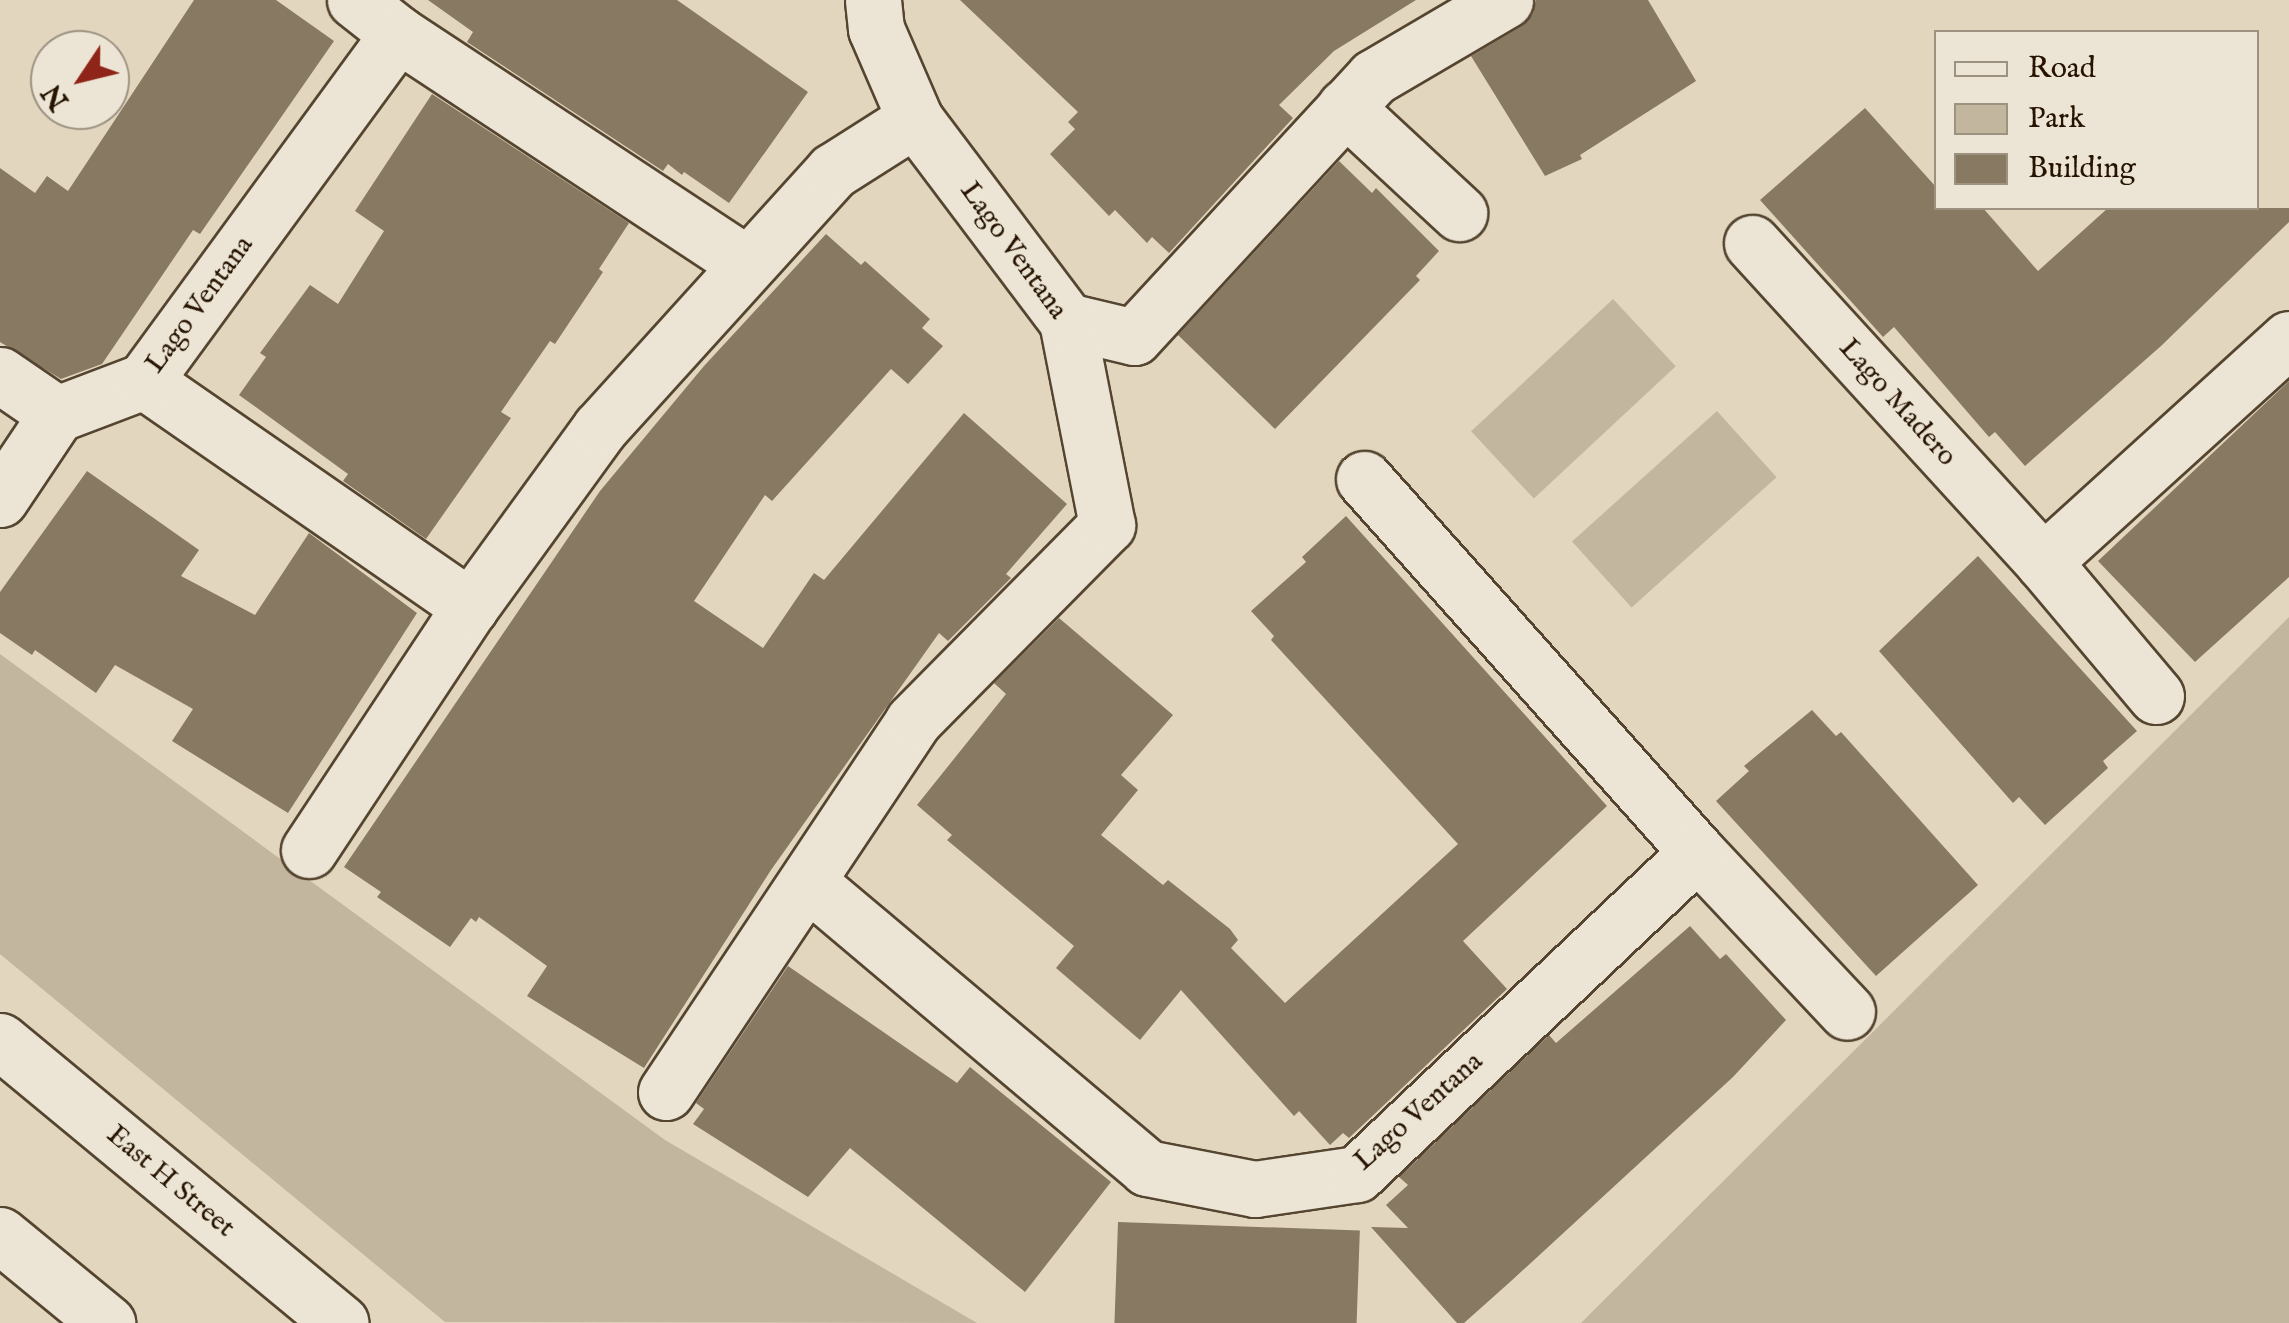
<!DOCTYPE html>
<style>
body{margin:0}
#map{position:relative;width:2289px;height:1323px;overflow:hidden;background:#e2d7be;font-family:"IM FELL English",serif}
div>[style]{position:absolute}
[style*='--x']{left:calc(var(--x)*1px);top:calc(var(--y)*1px);width:calc(var(--w)*1px);rotate:calc(var(--a)*1deg)}
.green>*{inset:0;background:#c2b69e;transform-origin:0 0}
.building>*{inset:0;background:#887963;transform-origin:0 0}
.roads{filter:drop-shadow(2px 0 #554530) drop-shadow(-2px 0 #554530) drop-shadow(0 2px #554530) drop-shadow(0 -2px #554530)}
.minor>*{height:55px;margin:-27.5px;padding:0 27.5px;transform-origin:27.5px;border-radius:27.5px;background:#ece5d5}
.secondary>*{height:55px;margin:-27.5px;padding:0 27.5px;transform-origin:27.5px;border-radius:27.5px;background:#ece5d5}
span{translate:-50% -50%;white-space:nowrap;text-align:center;line-height:1.15;-webkit-text-stroke:9px #ece5d5;paint-order:stroke}
.street-label{font-size:28px;color:#261400}
.legend{position:absolute;left:1934px;top:30px;width:325px;height:180px;box-sizing:border-box;background:#ece5d5;border:2px solid #9d9180;margin:0;padding:12px 18px;list-style:none;font-size:30px;color:#261400}
.legend li{display:flex;align-items:center;gap:20px;height:50px}
.legend b{width:50px;border:2px solid #9d9180}
.north{position:absolute;left:30px;top:30px;width:100px;height:100px;box-sizing:border-box;background:#ece5d5;border:2px solid #9d9180;border-radius:50%;rotate:235deg;font-size:28px;font-weight:700;line-height:40px;text-align:center;color:#261400}
.north::after{content:'';display:block;margin:auto;width:35px;height:45px;background:#8f2418;clip-path:polygon(50% 0,100% 100%,50% 72%,0 100%)}
</style>
<div id="map">
<div class="green">
<div style="left:1613px;top:299px;width:92px;height:194px;rotate:47deg"></div>
<div style="left:1717px;top:411px;width:89px;height:195px;rotate:48deg"></div>
<div style="clip-path:polygon(2289px 617px,2289px 1323px,1581px 1323px)"></div>
<div style="clip-path:polygon(0 654px,665px 1140px,977px 1323px,445px 1322px,0 954px)"></div>
</div>
<div class="building">
<div style="clip-path:polygon(194px 0,276px 0,334px 41px,200px 234px,193px 230px,102px 364px,61px 379px,0 342px,0 168px,35px 193px,47px 176px,68px 191px)"></div>
<div style="clip-path:polygon(428px 0,677px 0,808px 92px,729px 203px,684px 172px,682px 175px,668px 164px,663px 171px,467px 42px,473px 32px)"></div>
<div style="clip-path:polygon(960px 0,1416px 0,1334px 51px,1279px 105px,1293px 118px,1169px 253px,1152px 237px,1147px 243px,1115px 210px,1109px 216px,1050px 154px,1075px 129px,1068px 122px,1078px 112px)"></div>
<div style="clip-path:polygon(1536px 0,1648px 0,1696px 81px,1580px 155px,1582px 159px,1545px 176px,1471px 56px,1522px 26px,1533px 14px)"></div>
<div style="clip-path:polygon(432px 94px,629px 223px,599px 269px,603px 272px,555px 344px,550px 341px,501px 412px,511px 418px,426px 539px,343px 481px,348px 474px,239px 395px,266px 357px,260px 353px,310px 285px,338px 304px,384px 231px,355px 211px)"></div>
<div style="clip-path:polygon(1865px 108px,1936px 187px,1936px 208px,1983px 208px,2038px 271px,2108px 208px,2289px 208px,2289px 222px,2161px 346px,2025px 466px,1995px 432px,1989px 437px,1894px 327px,1883px 337px,1760px 200px)"></div>
<div style="clip-path:polygon(1339px 161px,1372px 193px,1376px 188px,1439px 251px,1416px 276px,1420px 280px,1275px 429px,1178px 335px)"></div>
<div style="clip-path:polygon(826px 234px,861px 265px,865px 261px,930px 319px,922px 328px,943px 346px,908px 384px,891px 369px,772px 501px,765px 495px,694px 601px,763px 648px,814px 573px,824px 580px,964px 413px,1067px 504px,1006px 574px,1011px 578px,948px 641px,939px 633px,771px 870px,644px 1068px,527px 996px,547px 966px,479px 917px,476px 922px,471px 918px,450px 947px,377px 897px,381px 892px,344px 867px,600px 491px,704px 366px)"></div>
<div style="clip-path:polygon(2289px 381px,2289px 577px,2195px 662px,2098px 561px)"></div>
<div style="clip-path:polygon(87px 471px,199px 550px,181px 576px,255px 615px,309px 533px,417px 613px,288px 813px,172px 741px,193px 709px,115px 665px,96px 693px,35px 650px,32px 655px,0 633px,0 592px)"></div>
<div style="clip-path:polygon(1346px 516px,1607px 806px,1463px 941px,1507px 989px,1349px 1138px,1343px 1133px,1330px 1145px,1299px 1111px,1294px 1116px,1181px 990px,1140px 1040px,1056px 968px,1074px 946px,947px 840px,952px 835px,917px 805px,1006px 694px,994px 683px,1059px 618px,1173px 715px,1121px 775px,1138px 790px,1101px 835px,1163px 885px,1168px 880px,1230px 929px,1238px 940px,1231px 948px,1285px 1003px,1458px 844px,1271px 640px,1274px 636px,1251px 611px,1306px 562px,1302px 557px)"></div>
<div style="clip-path:polygon(1978px 556px,2137px 731px,2103px 761px,2108px 768px,2045px 825px,2019px 797px,2013px 803px,1879px 651px)"></div>
<div style="clip-path:polygon(1812px 710px,1836px 736px,1841px 732px,1978px 885px,1876px 976px,1716px 801px,1749px 771px,1744px 766px)"></div>
<div style="clip-path:polygon(1690px 926px,1720px 959px,1726px 954px,1786px 1020px,1733px 1077px,1510px 1282px,1464px 1323px,1457px 1323px,1371px 1227px,1408px 1228px,1386px 1205px,1408px 1185px,1399px 1177px,1549px 1035px,1556px 1043px)"></div>
<div style="clip-path:polygon(788px 966px,957px 1083px,970px 1067px,1111px 1182px,1025px 1292px,850px 1148px,808px 1197px,693px 1124px,704px 1109px,696px 1103px)"></div>
<div style="left:1118px;top:1222px;width:242px;height:101px;rotate:2deg"></div>
</div>
<div class="roads">
<div class="minor">
<div style="--x:355;--y:0;--w:55;--a:38.3"></div>
<div style="--x:398;--y:34;--w:418;--a:33.4"></div>
<div style="--x:1345;--y:107;--w:156;--a:42.9"></div>
<div style="--x:1752;--y:243;--w:432;--a:47.6"></div>
<div style="--x:1067;--y:321;--w:69;--a:13.4"></div>
<div style="--x:1134;--y:337;--w:354;--a:-47.3"></div>
<div style="--x:1374;--y:77;--w:152;--a:-30.4"></div>
<div style="--x:0;--y:375;--w:69;--a:34.4"></div>
<div style="--x:144;--y:381;--w:397;--a:34.7"></div>
<div style="--x:1364;--y:479;--w:500;--a:48.24"></div>
<div style="--x:1697;--y:852;--w:219;--a:46.8"></div>
<div style="--x:0;--y:499;--w:102;--a:-56.2"></div>
<div style="--x:57;--y:414;--w:93;--a:-20.8"></div>
<div style="--x:144;--y:381;--w:430;--a:-53.8"></div>
<div style="--x:2156;--y:696;--w:175;--a:-130.1"></div>
<div style="--x:2043;--y:562;--w:332;--a:-42.2"></div>
<div style="--x:309;--y:850;--w:291;--a:-56.5"></div>
<div style="--x:470;--y:607;--w:221;--a:-54"></div>
<div style="--x:600;--y:428;--w:347;--a:-47.8"></div>
<div style="--x:833;--y:171;--w:97;--a:-32.4"></div>
<div style="--x:809;--y:883;--w:442;--a:40.1"></div>
<div style="--x:1147;--y:1168;--w:110;--a:11"></div>
<div style="--x:1255;--y:1189;--w:103;--a:-8.4"></div>
<div style="--x:1357;--y:1174;--w:468;--a:-43.4"></div>
<div style="--x:666;--y:1092;--w:446;--a:-56.3"></div>
<div style="--x:913;--y:721;--w:276;--a:-45.3"></div>
<div style="--x:1107;--y:525;--w:208;--a:-101.1"></div>
<div style="--x:1067;--y:321;--w:253;--a:-127"></div>
<div style="--x:915;--y:119;--w:98;--a:-113.4"></div>
<div style="--x:876;--y:29;--w:29;--a:-96"></div>
</div>
<div class="secondary">
<div style="--x:0;--y:1041;--w:442;--a:39.6"></div>
<div style="--x:0;--y:1235;--w:139;--a:39.4"></div>
</div>
</div>
<div class="street-label">
<span style="left:1013px;top:251px;rotate:54deg">Lago Ventana</span>
<span style="left:200px;top:305px;rotate:-54deg">Lago Ventana</span>
<span style="left:1897px;top:403px;rotate:48deg">Lago Madero</span>
<span style="left:1419px;top:1112px;rotate:-42deg">Lago Ventana</span>
<span style="left:170px;top:1182px;rotate:40deg">East H Street</span>
</div>
<ul class="legend">
<li><b style="height:12px;background:#ece5d5"></b>Road</li>
<li><b style="height:28px;background:#c2b69e"></b>Park</li>
<li><b style="height:28px;background:#887963"></b>Building</li>
</ul>
<div class="north">N</div>
</div>
